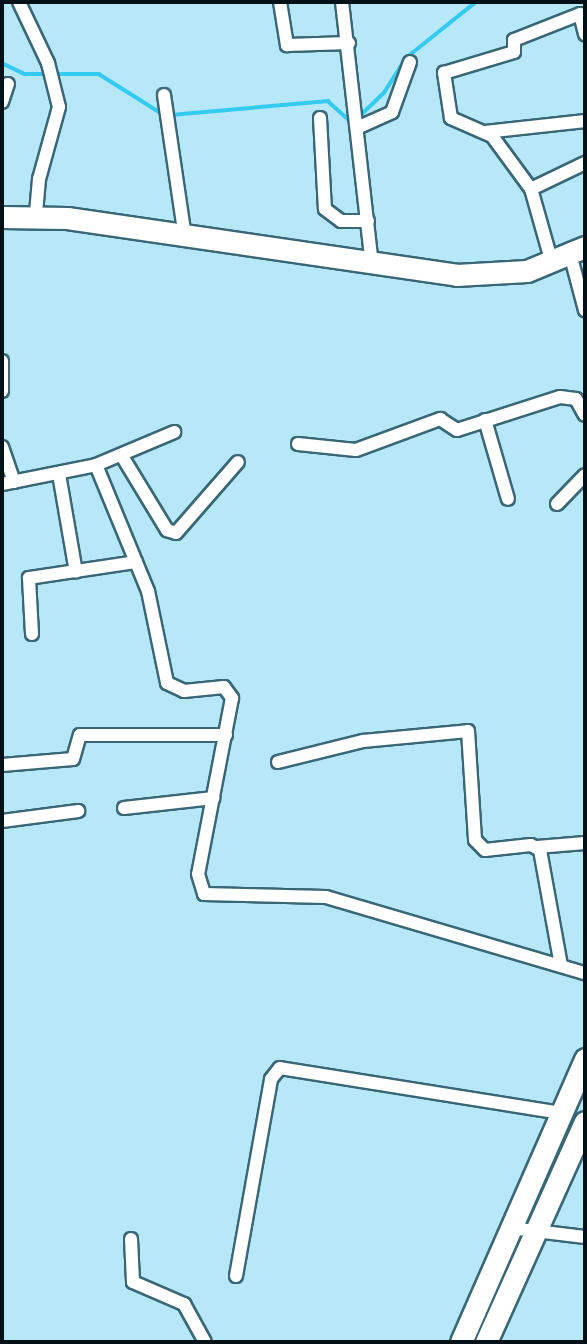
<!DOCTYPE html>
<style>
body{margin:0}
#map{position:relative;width:587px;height:1344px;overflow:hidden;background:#b7e8f8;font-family:"Libre Baskerville",serif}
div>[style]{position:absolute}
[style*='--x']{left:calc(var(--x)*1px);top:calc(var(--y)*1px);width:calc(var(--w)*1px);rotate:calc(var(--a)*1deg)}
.stream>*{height:3.5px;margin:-1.75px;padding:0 1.75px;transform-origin:1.75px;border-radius:1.75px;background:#35caf0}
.roads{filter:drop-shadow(2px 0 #396775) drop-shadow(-2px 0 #396775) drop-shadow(0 2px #396775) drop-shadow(0 -2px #396775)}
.minor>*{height:12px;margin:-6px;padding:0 6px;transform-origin:6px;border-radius:6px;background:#fff}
.trunk>*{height:21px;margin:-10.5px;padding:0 10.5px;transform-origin:10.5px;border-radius:10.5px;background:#fff}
span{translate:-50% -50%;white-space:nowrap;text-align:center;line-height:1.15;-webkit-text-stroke:5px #fff;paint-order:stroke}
.frame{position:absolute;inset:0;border:4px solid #011117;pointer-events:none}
</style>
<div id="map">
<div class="stream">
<div style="--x:2;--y:63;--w:25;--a:26"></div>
<div style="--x:25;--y:74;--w:22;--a:0"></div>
<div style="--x:54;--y:74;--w:45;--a:0"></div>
<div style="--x:99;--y:74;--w:77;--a:32.2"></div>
<div style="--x:171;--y:115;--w:158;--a:-5.1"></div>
<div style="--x:328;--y:101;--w:31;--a:42"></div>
<div style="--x:359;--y:117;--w:35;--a:-44"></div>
<div style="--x:384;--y:93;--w:41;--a:-57.8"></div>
<div style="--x:406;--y:58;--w:90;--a:-38.7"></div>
</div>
<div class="roads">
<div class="minor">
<div style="--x:19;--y:2;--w:68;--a:64.6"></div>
<div style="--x:48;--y:63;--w:45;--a:76"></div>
<div style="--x:59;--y:107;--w:75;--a:105.5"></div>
<div style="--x:39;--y:179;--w:37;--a:95"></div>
<div style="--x:280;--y:2;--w:44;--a:80.8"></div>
<div style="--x:287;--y:45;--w:62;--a:-1.8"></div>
<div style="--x:342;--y:2;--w:266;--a:83.5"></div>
<div style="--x:164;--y:95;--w:145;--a:81.6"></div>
<div style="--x:2;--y:102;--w:19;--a:-72"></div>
<div style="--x:320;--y:118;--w:91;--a:86.9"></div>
<div style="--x:325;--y:209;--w:20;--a:37"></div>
<div style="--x:341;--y:221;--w:27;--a:0"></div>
<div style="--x:359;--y:127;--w:36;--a:-24"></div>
<div style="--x:392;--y:112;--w:53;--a:-70.2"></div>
<div style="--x:485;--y:132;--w:101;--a:-6.3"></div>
<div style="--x:531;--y:189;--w:66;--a:-126.3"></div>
<div style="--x:492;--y:136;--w:45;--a:-156.3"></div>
<div style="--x:451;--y:118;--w:46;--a:-98.8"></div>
<div style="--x:444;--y:73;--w:73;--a:-16.7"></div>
<div style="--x:514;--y:52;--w:12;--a:-90"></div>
<div style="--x:514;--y:40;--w:71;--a:-21.5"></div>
<div style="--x:580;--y:14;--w:21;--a:76"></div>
<div style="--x:552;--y:263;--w:77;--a:-105.8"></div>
<div style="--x:531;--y:189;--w:60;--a:-25.7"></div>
<div style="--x:573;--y:265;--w:47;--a:75.1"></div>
<div style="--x:2;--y:361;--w:30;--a:90"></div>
<div style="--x:485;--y:420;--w:82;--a:73.8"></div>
<div style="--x:298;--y:444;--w:58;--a:5.9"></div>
<div style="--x:356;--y:450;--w:90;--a:-20.3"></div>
<div style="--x:440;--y:419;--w:20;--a:33"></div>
<div style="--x:457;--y:430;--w:108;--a:-17.8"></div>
<div style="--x:560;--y:397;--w:16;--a:7"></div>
<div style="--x:576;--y:399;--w:18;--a:61"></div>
<div style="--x:2;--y:447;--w:37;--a:71"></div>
<div style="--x:122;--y:456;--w:87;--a:58.7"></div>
<div style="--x:167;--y:530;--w:9;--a:18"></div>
<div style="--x:176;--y:533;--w:94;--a:-48.9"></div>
<div style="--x:96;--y:465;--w:136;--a:67.6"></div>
<div style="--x:148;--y:591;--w:94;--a:78.3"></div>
<div style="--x:167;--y:683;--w:19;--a:25"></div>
<div style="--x:184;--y:691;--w:40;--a:-5.7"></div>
<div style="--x:224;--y:687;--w:14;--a:54"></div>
<div style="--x:232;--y:698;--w:179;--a:100.9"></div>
<div style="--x:198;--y:874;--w:21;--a:73"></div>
<div style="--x:204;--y:894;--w:122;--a:1.4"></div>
<div style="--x:326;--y:897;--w:270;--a:16.4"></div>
<div style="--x:59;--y:474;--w:99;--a:80.2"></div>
<div style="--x:2;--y:484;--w:96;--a:-11.4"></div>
<div style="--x:96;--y:465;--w:85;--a:-22.9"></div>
<div style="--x:557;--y:504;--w:40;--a:-46"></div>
<div style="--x:32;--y:634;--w:56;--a:-93.1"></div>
<div style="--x:29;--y:578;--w:108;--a:-8.5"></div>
<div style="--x:278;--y:762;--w:88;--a:-13.9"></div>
<div style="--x:363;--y:741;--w:105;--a:-5.4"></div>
<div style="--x:468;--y:731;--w:109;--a:86.3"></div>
<div style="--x:475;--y:840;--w:14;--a:45"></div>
<div style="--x:485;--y:850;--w:46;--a:-6.2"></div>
<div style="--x:531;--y:845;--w:10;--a:29"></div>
<div style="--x:540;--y:850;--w:118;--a:79.7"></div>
<div style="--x:2;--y:765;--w:71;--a:-4.8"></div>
<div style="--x:73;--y:759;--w:25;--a:-74"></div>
<div style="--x:80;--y:735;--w:146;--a:0"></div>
<div style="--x:124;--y:808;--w:90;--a:-6.4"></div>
<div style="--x:2;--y:821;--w:77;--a:-7.5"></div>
<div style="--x:537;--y:847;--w:48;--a:-4.8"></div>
<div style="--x:510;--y:1228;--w:76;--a:6.8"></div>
<div style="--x:131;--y:1239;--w:43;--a:87.3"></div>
<div style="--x:133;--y:1282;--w:56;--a:23.3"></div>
<div style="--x:184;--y:1304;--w:43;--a:61.1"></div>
<div style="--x:236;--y:1276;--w:200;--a:-79.9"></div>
<div style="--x:271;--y:1079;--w:14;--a:-51"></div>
<div style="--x:280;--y:1068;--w:285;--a:9.1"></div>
</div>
<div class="trunk">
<div style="--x:2;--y:217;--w:65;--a:0.9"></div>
<div style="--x:67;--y:218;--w:393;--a:8.3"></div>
<div style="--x:456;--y:275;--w:71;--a:-3.2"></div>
<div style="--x:527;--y:271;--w:63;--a:-22.5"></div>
<div style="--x:461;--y:1342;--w:309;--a:-66.3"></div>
<div style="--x:486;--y:1342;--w:241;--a:-65.8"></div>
</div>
</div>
<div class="frame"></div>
</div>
